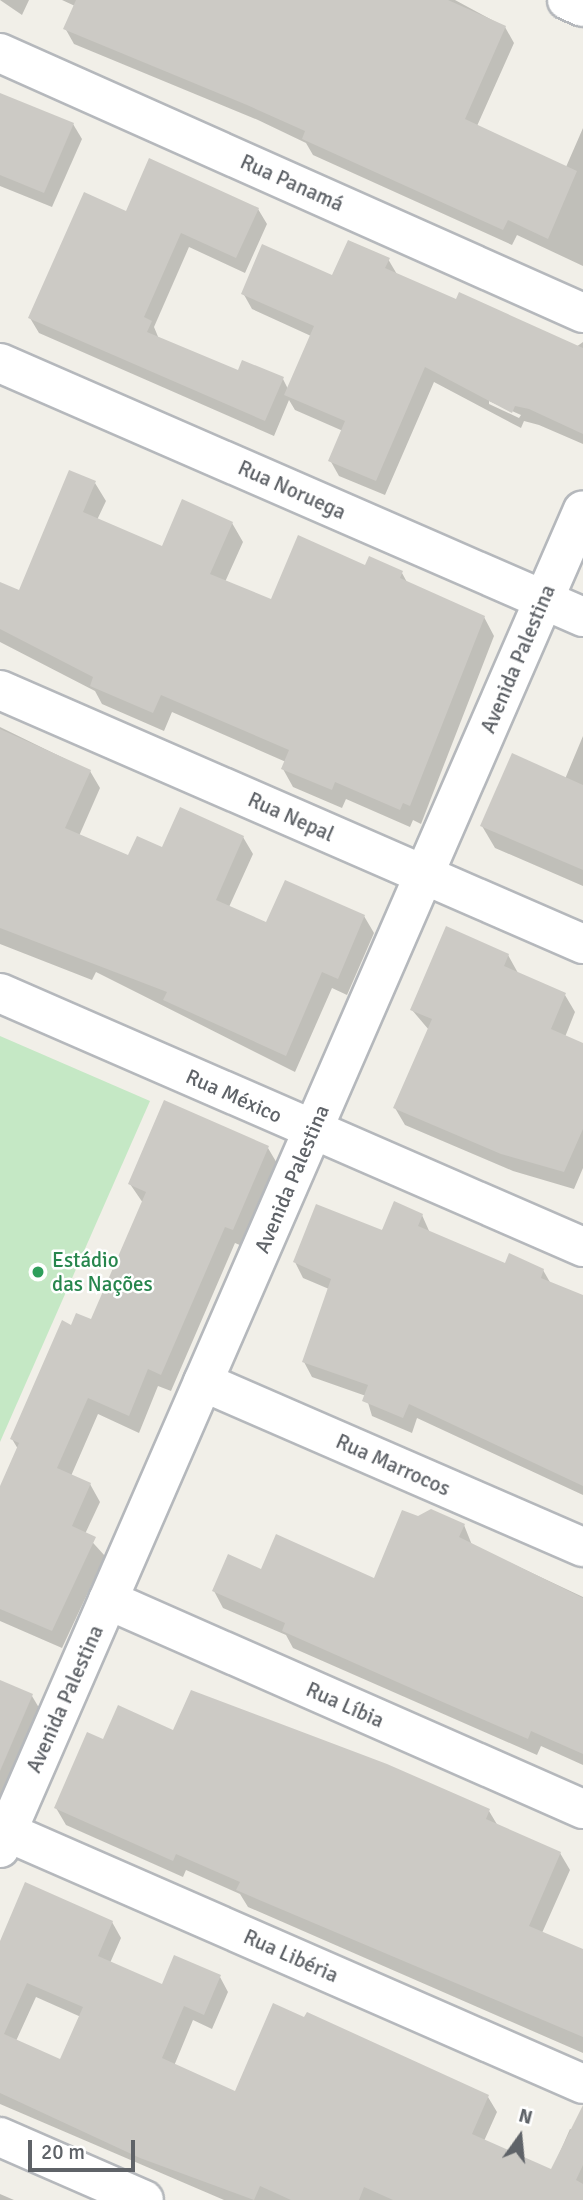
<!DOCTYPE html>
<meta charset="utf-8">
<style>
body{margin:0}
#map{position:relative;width:583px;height:2200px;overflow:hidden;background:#f1efe8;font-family:Signika,sans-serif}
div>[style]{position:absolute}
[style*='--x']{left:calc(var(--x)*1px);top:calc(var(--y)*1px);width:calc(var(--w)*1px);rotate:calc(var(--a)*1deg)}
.green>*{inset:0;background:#c5e8c5}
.shadow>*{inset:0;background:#0003}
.building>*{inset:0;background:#cccac5}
.roads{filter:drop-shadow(2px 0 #b5b8bc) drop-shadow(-2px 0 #b5b8bc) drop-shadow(0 2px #b5b8bc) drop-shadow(0 -2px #b5b8bc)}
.minor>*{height:38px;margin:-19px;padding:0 19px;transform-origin:19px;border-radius:19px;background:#fff}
.tertiary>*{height:38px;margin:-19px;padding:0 19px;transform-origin:19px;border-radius:19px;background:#fff}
.dots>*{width:19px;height:19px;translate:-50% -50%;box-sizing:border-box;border:4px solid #fff;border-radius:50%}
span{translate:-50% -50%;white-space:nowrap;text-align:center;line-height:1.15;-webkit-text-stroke:5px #fff;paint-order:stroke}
.street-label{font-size:21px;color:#5f6368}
.leisure-label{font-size:21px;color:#27864d}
.left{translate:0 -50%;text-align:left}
.north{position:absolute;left:485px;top:2102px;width:70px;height:70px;-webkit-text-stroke:5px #fff;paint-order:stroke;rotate:15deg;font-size:19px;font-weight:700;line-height:28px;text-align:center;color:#5f6368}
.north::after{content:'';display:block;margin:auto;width:24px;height:32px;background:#5f6368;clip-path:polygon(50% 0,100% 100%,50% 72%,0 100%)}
.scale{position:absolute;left:28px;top:2140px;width:107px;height:32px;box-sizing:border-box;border:4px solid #5f6368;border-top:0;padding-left:9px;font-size:21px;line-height:24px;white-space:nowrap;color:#5f6368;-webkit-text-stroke:5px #fff;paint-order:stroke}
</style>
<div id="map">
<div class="green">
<div style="clip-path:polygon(0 1036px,150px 1101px,0 1442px)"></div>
</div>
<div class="shadow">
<div style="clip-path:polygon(0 0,29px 0,22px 15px)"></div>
<div style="clip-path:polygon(62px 0,455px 0,505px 27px,514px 43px,477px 126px,566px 167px,583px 128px,583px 266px,517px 235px,512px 245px,313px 155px,306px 143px,258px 120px,74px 44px,65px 28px,75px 6px)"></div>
<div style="clip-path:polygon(0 94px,73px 124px,82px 139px,52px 207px,0 186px)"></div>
<div style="clip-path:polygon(evenodd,258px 209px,267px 224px,245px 273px,189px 247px,154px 327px,159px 339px,239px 373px,283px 379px,288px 389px,311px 336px,252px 309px,243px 293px,333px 277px,388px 259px,398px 276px,457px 301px,576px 347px,583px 342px,583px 444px,539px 425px,524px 421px,521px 428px,434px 382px,385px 495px,339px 476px,330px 460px,343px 431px,295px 410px,289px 400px,274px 436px,39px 333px,30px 318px,127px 213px,258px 209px,489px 401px,521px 415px,519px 418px,489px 404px,489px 401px)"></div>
<div style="clip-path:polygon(95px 483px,106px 501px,97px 520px,163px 549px,232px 523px,243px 542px,225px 582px,272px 602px,366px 567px,402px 573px,408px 584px,484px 617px,494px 636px,421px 824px,413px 820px,410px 827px,346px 799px,342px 808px,293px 787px,283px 769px,286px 762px,172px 712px,164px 731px,102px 704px,95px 691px,0 642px,0 584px,20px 593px)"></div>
<div style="clip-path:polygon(0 727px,90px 771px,100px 788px,79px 836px,129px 858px,243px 837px,253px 854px,229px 907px,267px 925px,364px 916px,374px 933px,347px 995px,332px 988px,295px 1072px,96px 972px,92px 980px,0 944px)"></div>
<div style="clip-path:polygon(583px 736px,583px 886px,495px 848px,482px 826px,565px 779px)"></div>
<div style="clip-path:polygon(508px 955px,518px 973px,565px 995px,575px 1012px,565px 1037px,583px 1044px,583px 1168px,574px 1189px,513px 1171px,405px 1125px,395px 1108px,429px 1030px,412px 1010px)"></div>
<div style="clip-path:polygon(268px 1148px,278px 1165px,242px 1246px,235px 1243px,171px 1391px,158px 1386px,139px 1433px,98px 1414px,71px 1476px,90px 1484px,100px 1502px,85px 1534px,105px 1556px,62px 1648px,0 1621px,0 1491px,18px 1449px,12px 1439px,72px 1327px,92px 1322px,143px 1203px,130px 1184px)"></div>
<div style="clip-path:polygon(422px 1215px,430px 1233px,505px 1265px,543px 1270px,551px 1284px,583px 1296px,583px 1495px,417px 1418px,412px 1433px,372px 1416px,366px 1396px,312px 1377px,304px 1362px,329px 1289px,303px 1278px,295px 1262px)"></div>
<div style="clip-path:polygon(418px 1518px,464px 1525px,472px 1545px,583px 1597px,583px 1765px,541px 1746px,537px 1755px,293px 1648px,286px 1635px,223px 1608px,214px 1591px,262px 1571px,375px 1580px)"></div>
<div style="clip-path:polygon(0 1682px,32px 1696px,45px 1718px,0 1810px)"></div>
<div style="clip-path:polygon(174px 1732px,489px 1811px,498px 1826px,560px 1853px,570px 1870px,542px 1933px,583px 1951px,583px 2053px,248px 1907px,240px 1894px,186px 1870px,183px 1877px,66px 1825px,56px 1808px,104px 1741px)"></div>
<div style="clip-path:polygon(evenodd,112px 1922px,121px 1938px,110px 1963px,163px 1987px,220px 1977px,228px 1992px,212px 2029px,193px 2020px,174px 2066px,236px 2093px,488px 2097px,497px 2112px,484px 2141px,534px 2200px,224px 2200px,0 2104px,0 1941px,112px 1922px,36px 1997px,81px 2017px,61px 2061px,16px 2041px,36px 1997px)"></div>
<div style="clip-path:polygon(570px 2129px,583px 2134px,583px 2200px,550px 2175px)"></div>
<div style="clip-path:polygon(0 2194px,14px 2200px,0 2200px)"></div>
</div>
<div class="building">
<div style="clip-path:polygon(76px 0,448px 0,506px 26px,465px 119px,577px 171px,548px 239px,508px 220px,503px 230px,302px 139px,305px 131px,247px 105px,63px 29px)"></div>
<div style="clip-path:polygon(0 93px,74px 123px,44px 193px,0 175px)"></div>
<div style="clip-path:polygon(149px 158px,259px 208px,236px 258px,181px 233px,144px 317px,152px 321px,147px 332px,238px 370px,242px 360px,284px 377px,265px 421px,28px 318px,84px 192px,126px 211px)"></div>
<div style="clip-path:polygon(348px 240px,390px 258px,385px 268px,456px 299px,459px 292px,583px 348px,583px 434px,529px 409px,515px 406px,512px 413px,425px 367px,376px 481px,328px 461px,345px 421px,284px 395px,314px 326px,241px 294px,262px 244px,332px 275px)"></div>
<div style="clip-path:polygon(69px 470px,96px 481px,83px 512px,162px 546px,182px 499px,233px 522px,210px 574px,271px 599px,298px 535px,365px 565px,369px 556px,403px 571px,400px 578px,485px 616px,410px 806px,403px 803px,400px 810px,335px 782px,332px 790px,281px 769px,289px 750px,161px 695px,153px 713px,90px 686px,93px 677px,0 629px,0 582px,19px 590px)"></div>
<div style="clip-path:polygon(0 729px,91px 770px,65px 828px,128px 855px,137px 836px,162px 847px,180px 807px,244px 836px,216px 900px,266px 922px,285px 880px,365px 915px,338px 979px,322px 972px,286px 1056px,163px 1000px,167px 992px,0 928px)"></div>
<div style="clip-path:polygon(512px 753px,583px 785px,583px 870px,480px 826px)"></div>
<div style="clip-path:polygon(446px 926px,509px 954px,504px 966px,566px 993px,551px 1029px,583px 1043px,583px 1129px,564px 1172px,501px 1154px,393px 1108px,432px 1019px,410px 1010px)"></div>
<div style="clip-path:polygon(164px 1100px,269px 1146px,233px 1230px,225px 1227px,161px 1375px,148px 1369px,129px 1416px,88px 1398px,57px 1468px,91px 1483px,72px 1526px,96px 1537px,52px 1631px,0 1609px,0 1486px,19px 1443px,10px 1439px,62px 1320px,71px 1325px,76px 1313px,91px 1319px,146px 1192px,128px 1184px)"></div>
<div style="clip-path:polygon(394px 1201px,423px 1214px,418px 1226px,505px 1263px,509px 1253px,544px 1269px,541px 1278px,583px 1295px,583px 1486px,409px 1404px,403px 1418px,362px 1401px,368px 1385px,302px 1362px,331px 1279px,293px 1262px,316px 1204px,382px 1230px)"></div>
<div style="clip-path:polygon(431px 1509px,465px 1524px,459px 1537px,583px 1598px,583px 1754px,531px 1731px,528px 1739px,422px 1693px,282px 1631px,285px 1623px,212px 1591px,228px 1554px,261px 1569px,276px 1534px,374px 1578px,402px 1510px,418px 1516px)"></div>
<div style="clip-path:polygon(0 1680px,33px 1694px,0 1771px)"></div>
<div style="clip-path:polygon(191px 1690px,387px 1764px,490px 1809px,486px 1819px,561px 1852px,529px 1926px,583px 1949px,583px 2037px,236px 1890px,240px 1882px,176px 1854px,173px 1861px,54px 1808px,87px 1732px,103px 1739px,118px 1705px,173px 1730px)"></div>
<div style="clip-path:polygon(evenodd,25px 1882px,113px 1921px,98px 1956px,162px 1984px,174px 1955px,221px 1975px,204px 2015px,184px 2006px,162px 2058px,235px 2091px,273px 2003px,304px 2017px,307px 2012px,489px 2095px,472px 2134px,551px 2169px,583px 2105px,583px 2165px,576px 2180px,583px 2184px,583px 2200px,393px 2200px,364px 2187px,359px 2200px,291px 2200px,260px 2186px,254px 2200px,140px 2158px,0 2093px,0 1941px,25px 1882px,27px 1983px,83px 2007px,60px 2059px,4px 2034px,27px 1983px)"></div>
</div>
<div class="roads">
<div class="minor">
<div style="--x:567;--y:0;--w:17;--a:24"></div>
<div style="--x:0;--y:53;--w:638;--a:24.04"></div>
<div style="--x:0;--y:363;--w:636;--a:23.54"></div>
<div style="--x:0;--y:690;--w:636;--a:23.54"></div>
<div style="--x:0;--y:993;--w:636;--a:23.54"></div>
<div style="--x:203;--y:1382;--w:414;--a:23.5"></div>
<div style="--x:108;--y:1600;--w:519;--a:23.75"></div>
<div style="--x:0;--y:1829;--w:636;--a:23.62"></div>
<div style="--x:0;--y:2137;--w:157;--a:23.6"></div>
</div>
<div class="tertiary">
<div style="--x:0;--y:1848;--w:1459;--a:-66.46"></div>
</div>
</div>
<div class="dots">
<div style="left:38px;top:1272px;background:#2e9e5b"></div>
</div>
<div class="street-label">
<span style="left:292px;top:183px;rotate:24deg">Rua Panamá</span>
<span style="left:292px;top:490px;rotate:24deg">Rua Noruega</span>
<span style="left:518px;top:659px;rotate:-67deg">Avenida Palestina</span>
<span style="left:291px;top:817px;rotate:24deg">Rua Nepal</span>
<span style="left:234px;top:1096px;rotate:24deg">Rua México</span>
<span style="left:292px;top:1179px;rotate:-67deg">Avenida Palestina</span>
<span style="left:393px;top:1465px;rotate:24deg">Rua Marrocos</span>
<span style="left:65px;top:1699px;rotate:-66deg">Avenida Palestina</span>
<span style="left:345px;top:1705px;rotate:24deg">Rua Líbia</span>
<span style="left:291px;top:1956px;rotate:24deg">Rua Libéria</span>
</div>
<div class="leisure-label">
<span class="left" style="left:52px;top:1272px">Estádio<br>das Nações</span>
</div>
<div class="north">N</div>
<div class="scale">20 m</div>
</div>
